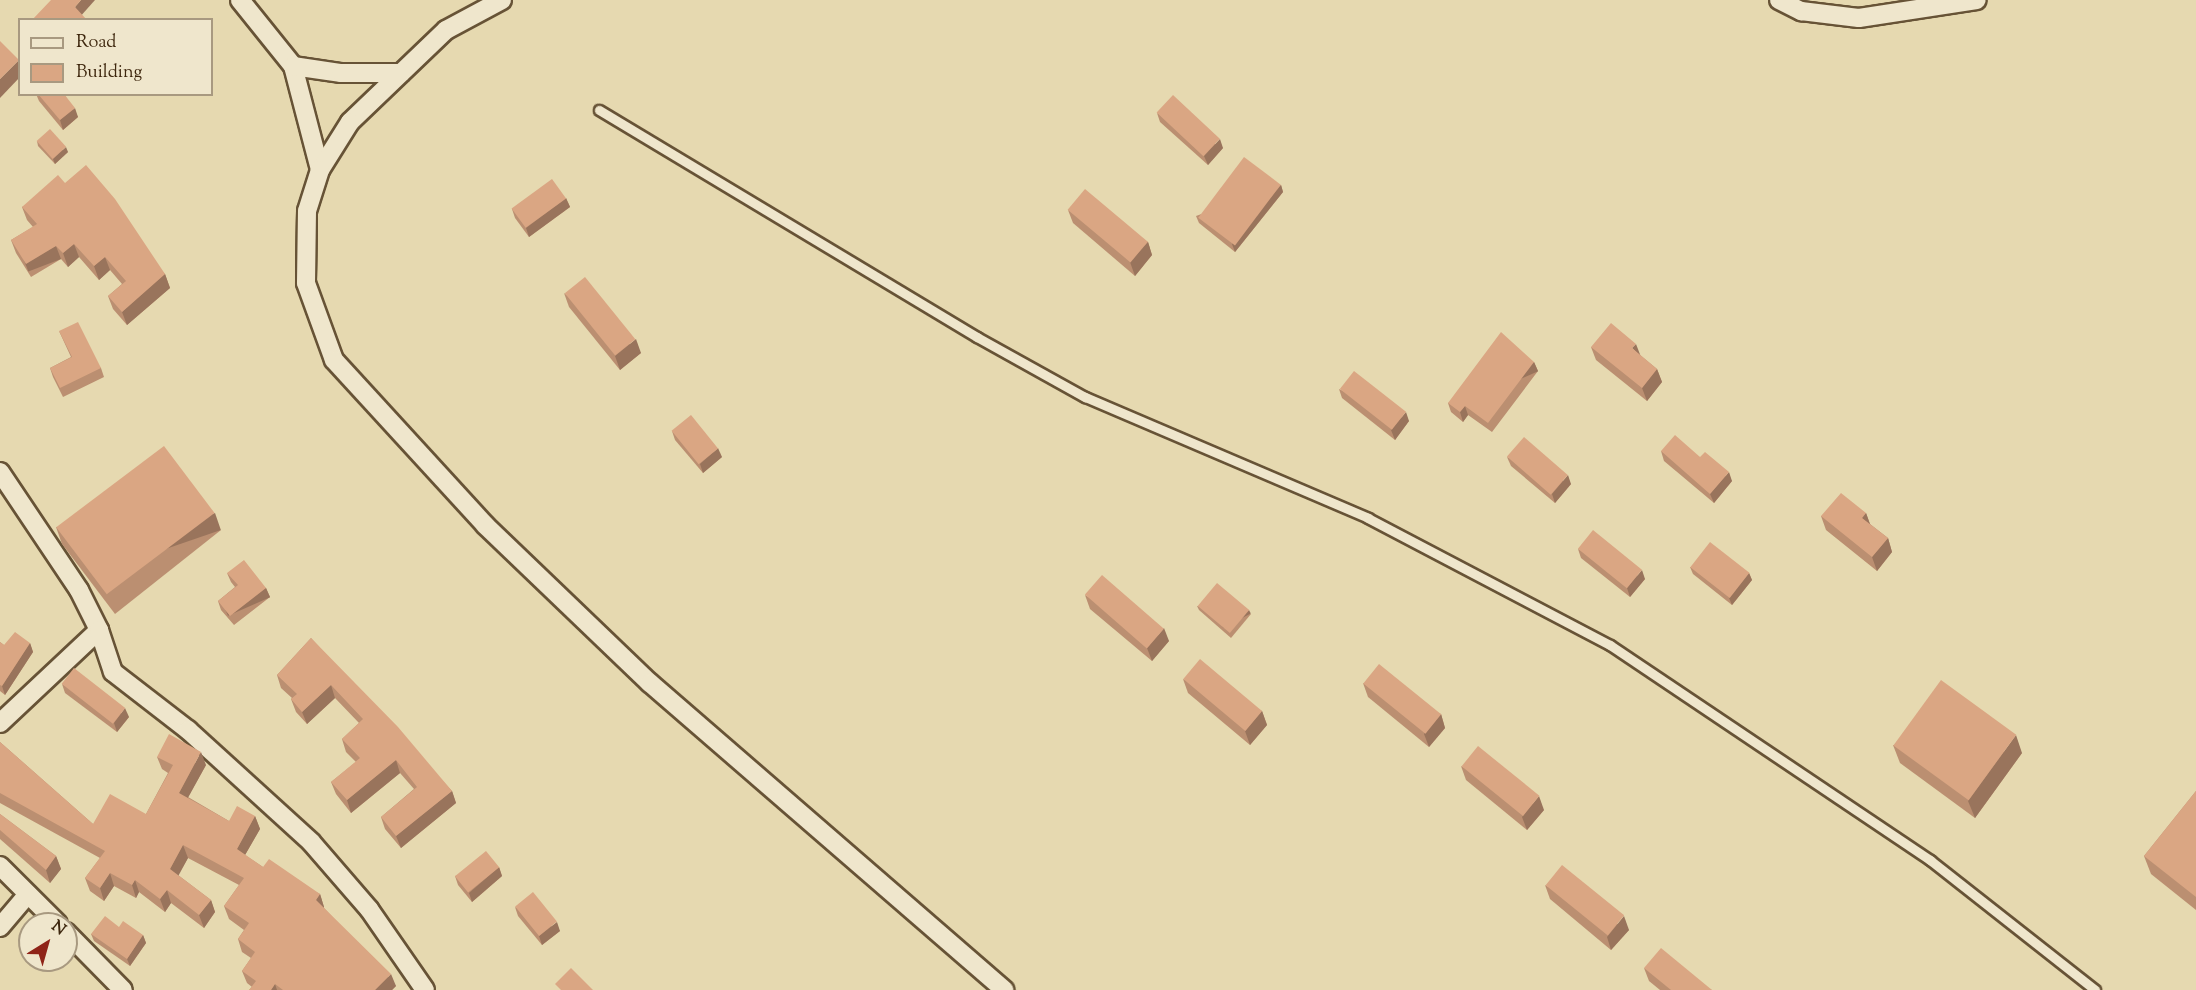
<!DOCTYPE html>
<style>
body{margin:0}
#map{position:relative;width:2196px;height:990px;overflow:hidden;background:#e6d9b0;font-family:"Sorts Mill Goudy",serif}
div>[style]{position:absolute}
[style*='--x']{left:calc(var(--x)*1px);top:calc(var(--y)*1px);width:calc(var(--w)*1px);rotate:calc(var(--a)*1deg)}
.roads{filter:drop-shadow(2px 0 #675336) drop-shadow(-2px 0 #675336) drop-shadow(0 2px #675336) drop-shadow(0 -2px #675336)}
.lane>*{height:9px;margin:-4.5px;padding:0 4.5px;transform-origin:4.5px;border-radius:4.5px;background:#efe6cc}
.street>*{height:18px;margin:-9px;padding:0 9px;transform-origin:9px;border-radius:9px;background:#efe6cc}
.wall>*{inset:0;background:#bb8f71}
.shaded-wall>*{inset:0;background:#99745c;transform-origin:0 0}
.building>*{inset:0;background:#daa683;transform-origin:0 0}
span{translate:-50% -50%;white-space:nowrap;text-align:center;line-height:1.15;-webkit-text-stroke:4.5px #efe6cc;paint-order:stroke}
.legend{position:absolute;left:18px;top:18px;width:195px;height:78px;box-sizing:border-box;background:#efe6cc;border:2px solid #a89980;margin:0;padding:8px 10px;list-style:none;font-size:18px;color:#3d260d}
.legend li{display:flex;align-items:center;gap:12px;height:30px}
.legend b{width:30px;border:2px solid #a89980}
.north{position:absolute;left:18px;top:912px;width:60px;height:60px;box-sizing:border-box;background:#efe6cc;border:2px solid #a89980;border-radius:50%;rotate:37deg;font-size:16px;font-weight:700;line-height:24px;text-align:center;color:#3d260d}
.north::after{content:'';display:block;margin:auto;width:21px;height:27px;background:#8f2418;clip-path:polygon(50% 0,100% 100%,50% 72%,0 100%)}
</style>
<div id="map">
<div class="roads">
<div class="lane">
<div style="--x:599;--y:110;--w:441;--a:31"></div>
<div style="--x:977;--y:337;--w:124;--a:29.1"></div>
<div style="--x:1085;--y:397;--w:308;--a:23.1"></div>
<div style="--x:1368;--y:518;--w:273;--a:27.7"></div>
<div style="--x:1610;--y:645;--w:386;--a:33.9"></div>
<div style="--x:1930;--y:860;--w:210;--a:38.2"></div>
</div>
<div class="street">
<div style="--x:240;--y:0;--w:85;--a:51.2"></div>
<div style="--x:293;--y:66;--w:107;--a:75.4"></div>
<div style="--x:502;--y:0;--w:64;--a:151.8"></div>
<div style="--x:446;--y:30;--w:133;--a:136.2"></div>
<div style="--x:350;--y:122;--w:57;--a:122"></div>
<div style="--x:320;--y:170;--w:43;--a:107.6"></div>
<div style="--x:307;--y:211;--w:72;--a:90.8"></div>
<div style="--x:306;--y:283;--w:82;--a:70"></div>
<div style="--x:334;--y:360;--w:224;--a:47.5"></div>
<div style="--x:485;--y:525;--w:228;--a:43.8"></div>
<div style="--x:650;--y:683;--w:469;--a:40.9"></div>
<div style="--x:1779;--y:0;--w:25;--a:27"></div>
<div style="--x:1801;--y:11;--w:58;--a:6.9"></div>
<div style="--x:1859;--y:18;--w:119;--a:-8.7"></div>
<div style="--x:293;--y:66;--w:49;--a:8.3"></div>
<div style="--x:341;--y:73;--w:60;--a:0"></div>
<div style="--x:0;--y:472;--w:142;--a:56.2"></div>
<div style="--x:79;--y:590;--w:45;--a:63.4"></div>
<div style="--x:99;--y:630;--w:136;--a:136.8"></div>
<div style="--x:99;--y:630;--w:44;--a:71.6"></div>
<div style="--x:113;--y:672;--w:95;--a:37.7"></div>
<div style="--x:188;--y:730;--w:166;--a:42.3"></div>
<div style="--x:311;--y:842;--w:89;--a:49.1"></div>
<div style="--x:369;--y:909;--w:98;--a:55.3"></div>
<div style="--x:0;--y:866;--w:82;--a:45"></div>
<div style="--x:0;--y:927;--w:43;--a:-49.7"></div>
<div style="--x:66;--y:932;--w:81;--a:45.5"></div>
</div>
</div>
<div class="wall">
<div style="clip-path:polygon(36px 94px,64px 94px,78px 117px,63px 130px,39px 101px)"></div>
<div style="clip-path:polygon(1157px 113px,1223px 148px,1208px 165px,1160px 122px)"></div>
<div style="clip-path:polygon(37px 141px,68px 152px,55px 164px,38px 146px)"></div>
<div style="clip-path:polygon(65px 183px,165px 274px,170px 288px,127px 325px,113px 309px,108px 296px,122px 284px,110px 270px,99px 280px,79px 257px,68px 267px,61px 259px,31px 277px,16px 253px,11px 240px,33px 227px,27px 220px,22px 207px)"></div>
<div style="clip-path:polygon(1281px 185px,1283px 192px,1235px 252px,1199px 223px,1196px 216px)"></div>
<div style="clip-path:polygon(566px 198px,570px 207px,529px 237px,515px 218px,512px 209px)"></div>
<div style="clip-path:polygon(1068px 210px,1148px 242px,1152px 255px,1135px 276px,1073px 223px)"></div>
<div style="clip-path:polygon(564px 293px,641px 353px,620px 370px,569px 307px)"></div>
<div style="clip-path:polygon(59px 331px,101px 368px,104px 377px,63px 397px,53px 377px,50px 368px,71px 357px)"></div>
<div style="clip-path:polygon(1591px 347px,1640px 355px,1657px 369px,1662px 382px,1647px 401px,1596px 360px)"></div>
<div style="clip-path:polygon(1534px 362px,1538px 371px,1492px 432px,1468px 415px,1463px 422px,1451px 412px,1448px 403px)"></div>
<div style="clip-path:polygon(1339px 389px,1409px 421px,1395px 440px,1342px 398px)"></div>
<div style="clip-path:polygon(672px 431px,722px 457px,703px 473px,675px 440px)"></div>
<div style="clip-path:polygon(1661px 451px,1700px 457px,1732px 481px,1714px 503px,1664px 461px)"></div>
<div style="clip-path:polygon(1507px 457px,1571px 484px,1555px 503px,1511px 466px)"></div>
<div style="clip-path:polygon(1866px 513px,1870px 524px,1888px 538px,1892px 552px,1877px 571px,1826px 530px,1821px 516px)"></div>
<div style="clip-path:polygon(56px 527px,221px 530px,115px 614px,62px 544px)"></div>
<div style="clip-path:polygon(1578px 549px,1645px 579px,1630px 597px,1581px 558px)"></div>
<div style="clip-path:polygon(1690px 567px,1749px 573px,1752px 580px,1732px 605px,1693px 574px)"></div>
<div style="clip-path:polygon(227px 573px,266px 588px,270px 597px,234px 625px,221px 610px,218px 601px,235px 587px,231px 582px)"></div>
<div style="clip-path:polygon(1085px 595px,1169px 641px,1152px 661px,1090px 609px)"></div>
<div style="clip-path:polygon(1197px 606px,1251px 614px,1231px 638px,1199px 610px)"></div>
<div style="clip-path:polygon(311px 638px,452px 791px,456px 803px,401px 848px,385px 829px,381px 817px,414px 789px,400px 773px,351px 813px,336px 794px,331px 782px,356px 762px,346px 752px,342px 739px,359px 723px,335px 698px,307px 724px,296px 712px,291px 699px,292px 698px,281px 688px,277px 675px)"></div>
<div style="clip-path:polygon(0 642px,4px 645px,30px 643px,33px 652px,5px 695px,0 691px)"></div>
<div style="clip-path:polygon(1183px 679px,1262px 711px,1267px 725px,1250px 745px,1188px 693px)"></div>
<div style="clip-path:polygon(1363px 683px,1441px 714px,1445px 728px,1429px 747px,1368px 697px)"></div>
<div style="clip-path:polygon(62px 684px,129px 717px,117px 732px,65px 693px)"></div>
<div style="clip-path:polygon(0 742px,93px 824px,146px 814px,168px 773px,162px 769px,157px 757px,206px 765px,188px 797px,229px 821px,255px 816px,260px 829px,245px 855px,263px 867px,320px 894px,324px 907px,324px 908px,396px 986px,392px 990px,249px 990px,252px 987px,247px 983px,242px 971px,251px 958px,242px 952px,238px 939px,244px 930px,229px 919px,224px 906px,239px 885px,188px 858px,178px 875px,211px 900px,215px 912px,204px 928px,171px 903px,165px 912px,139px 892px,136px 898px,114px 886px,104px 901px,90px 891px,85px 878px,100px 858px,0 803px)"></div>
<div style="clip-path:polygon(1893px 745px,2022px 753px,1975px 818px,1900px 763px)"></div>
<div style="clip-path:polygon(1461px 766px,1544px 810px,1527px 830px,1466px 780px)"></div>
<div style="clip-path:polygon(2196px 791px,2196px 910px,2151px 874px,2144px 856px)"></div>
<div style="clip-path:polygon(0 814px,56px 856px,61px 869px,50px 883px,0 839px)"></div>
<div style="clip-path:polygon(499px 867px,502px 876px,472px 902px,458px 885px,455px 876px)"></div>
<div style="clip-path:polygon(1545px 885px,1629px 930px,1611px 950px,1550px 899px)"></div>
<div style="clip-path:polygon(515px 907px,560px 931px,542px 945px,518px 916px)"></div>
<div style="clip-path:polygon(91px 934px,143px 935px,146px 943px,130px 966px,94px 941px)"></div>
<div style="clip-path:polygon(1644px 968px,1712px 990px,1660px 990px,1649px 981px)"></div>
</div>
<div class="shaded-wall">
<div style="clip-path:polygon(81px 0,95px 0,79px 18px,75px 7px)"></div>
<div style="clip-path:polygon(19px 60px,20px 62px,20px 77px,0 98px,0 79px)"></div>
<div style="clip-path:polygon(75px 108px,78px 117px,63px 130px,60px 120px)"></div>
<div style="clip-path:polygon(1220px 139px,1223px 148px,1208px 165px,1204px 156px)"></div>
<div style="clip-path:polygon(66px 147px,68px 152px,55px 164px,53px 159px)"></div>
<div style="clip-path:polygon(1281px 185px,1283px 192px,1235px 252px,1232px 244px)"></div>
<div style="clip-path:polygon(566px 198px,570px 207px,529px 237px,526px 228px)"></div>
<div style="clip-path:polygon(1148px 242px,1152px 255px,1135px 276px,1130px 262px)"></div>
<div style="clip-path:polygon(74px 244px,79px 257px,68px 267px,63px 253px)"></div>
<div style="left:56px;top:246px;width:14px;height:35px;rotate:69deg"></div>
<div style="clip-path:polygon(105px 257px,110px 270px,99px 280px,94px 266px)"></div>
<div style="clip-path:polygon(165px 274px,170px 288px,127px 325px,122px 312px)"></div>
<div style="clip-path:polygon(636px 339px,641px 353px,620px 370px,615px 356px)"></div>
<div style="clip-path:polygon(1636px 344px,1641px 357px,1632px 348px)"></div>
<div style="left:1534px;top:362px;width:10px;height:76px;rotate:66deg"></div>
<div style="clip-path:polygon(1657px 369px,1662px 382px,1647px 401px,1642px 388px)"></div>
<div style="clip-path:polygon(1465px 406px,1468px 415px,1463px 422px,1460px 412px)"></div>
<div style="clip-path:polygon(1406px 412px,1409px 421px,1395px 440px,1391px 430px)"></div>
<div style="clip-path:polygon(718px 448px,722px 457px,703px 473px,700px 464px)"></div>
<div style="clip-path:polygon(1729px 472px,1732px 481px,1714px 503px,1710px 494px)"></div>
<div style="clip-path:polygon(1568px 475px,1571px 484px,1555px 503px,1552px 494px)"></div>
<div style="left:215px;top:513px;width:18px;height:136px;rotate:71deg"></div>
<div style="clip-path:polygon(1866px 513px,1871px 527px,1862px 518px)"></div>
<div style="clip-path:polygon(1888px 538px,1892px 552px,1877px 571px,1872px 557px)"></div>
<div style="clip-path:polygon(1642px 570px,1645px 579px,1630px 597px,1627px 588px)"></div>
<div style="clip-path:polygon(1749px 573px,1752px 580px,1732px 605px,1729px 598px)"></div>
<div style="left:266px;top:588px;width:10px;height:46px;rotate:66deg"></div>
<div style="left:1249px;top:610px;width:4px;height:31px;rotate:63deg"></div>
<div style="clip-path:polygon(1164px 628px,1169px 641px,1152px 661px,1147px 648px)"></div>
<div style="clip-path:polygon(30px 643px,33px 652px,5px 695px,2px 686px)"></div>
<div style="clip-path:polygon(331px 685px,335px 698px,307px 724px,302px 712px)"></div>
<div style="clip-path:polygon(125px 708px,129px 717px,117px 732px,114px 723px)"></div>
<div style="clip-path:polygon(1262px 711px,1267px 725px,1250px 745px,1245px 731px)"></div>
<div style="clip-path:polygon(1441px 714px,1445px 728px,1429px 747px,1424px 734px)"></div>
<div style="clip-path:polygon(2016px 735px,2022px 753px,1975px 818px,1968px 801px)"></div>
<div style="clip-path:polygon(201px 752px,206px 765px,184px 805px,179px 793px)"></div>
<div style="clip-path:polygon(396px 760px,400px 773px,351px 813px,347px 800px)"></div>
<div style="clip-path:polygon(452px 791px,456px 803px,401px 848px,396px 836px)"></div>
<div style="clip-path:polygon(1539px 796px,1544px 810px,1527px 830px,1522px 817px)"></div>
<div style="clip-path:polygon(255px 816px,260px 829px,241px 862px,237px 849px)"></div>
<div style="clip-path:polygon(183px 845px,188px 858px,175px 882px,170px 869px)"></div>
<div style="clip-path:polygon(56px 856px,61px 869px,50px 883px,46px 870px)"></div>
<div style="clip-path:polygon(499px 867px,502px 876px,472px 902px,469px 893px)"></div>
<div style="clip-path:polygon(110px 873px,114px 886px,104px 901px,100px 888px)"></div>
<div style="clip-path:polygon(135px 880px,139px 892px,136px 898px,132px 885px)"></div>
<div style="clip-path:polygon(167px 890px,171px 903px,165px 912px,160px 899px)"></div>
<div style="clip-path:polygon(320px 894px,324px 907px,320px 913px,316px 900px)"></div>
<div style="clip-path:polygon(211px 900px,215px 912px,204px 928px,199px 915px)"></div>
<div style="clip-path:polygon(1624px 916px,1629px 930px,1611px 950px,1607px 937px)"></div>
<div style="clip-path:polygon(557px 922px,560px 931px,542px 945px,539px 936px)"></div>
<div style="clip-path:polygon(143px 935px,146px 943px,130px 966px,127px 959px)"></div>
<div style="clip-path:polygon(391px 974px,396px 986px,392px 990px,375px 990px)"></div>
<div style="clip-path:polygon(275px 984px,277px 990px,271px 990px)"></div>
</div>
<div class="building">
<div style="clip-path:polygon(51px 0,81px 0,75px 7px,87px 20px,32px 20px)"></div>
<div style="clip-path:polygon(0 41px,19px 60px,0 79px)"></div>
<div style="clip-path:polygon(38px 94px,64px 94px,75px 108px,60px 120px)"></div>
<div style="left:1173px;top:95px;width:64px;height:24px;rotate:43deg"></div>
<div style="left:50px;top:129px;width:24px;height:18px;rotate:48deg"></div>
<div style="left:1244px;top:157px;width:46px;height:76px;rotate:37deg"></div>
<div style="clip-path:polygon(86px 165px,115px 199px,165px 274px,122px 312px,108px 296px,126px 281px,105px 257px,94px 266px,74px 244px,63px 253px,56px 246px,26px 264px,11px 240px,37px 224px,22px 207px,58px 175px,65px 183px)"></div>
<div style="left:552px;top:179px;width:24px;height:50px;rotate:54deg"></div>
<div style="left:1085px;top:189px;width:82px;height:27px;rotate:40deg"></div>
<div style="left:585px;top:277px;width:80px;height:26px;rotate:51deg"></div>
<div style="clip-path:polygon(78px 322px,101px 368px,60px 388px,50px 368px,72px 357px,59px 331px)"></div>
<div style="clip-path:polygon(1611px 323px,1636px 344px,1632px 348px,1657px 369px,1642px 388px,1591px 347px)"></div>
<div style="clip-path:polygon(1501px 332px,1534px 362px,1488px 423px,1465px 406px,1460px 412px,1448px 403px)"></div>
<div style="left:1354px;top:371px;width:66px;height:23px;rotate:38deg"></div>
<div style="left:691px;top:415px;width:43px;height:25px;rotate:51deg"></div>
<div style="clip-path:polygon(1675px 435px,1700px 457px,1705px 452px,1729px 472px,1710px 494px,1661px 451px)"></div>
<div style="left:1524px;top:437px;width:58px;height:26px;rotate:41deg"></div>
<div style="left:164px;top:446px;width:84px;height:135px;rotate:53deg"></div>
<div style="clip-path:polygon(1841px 493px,1866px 513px,1862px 518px,1888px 538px,1872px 557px,1821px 516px)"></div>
<div style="left:1593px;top:530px;width:63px;height:24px;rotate:39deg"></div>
<div style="left:1710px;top:542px;width:50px;height:32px;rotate:38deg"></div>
<div style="clip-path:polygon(244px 560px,266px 588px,230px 616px,218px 601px,238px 585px,227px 573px)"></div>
<div style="left:1102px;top:575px;width:82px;height:26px;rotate:41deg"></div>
<div style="left:1217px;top:583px;width:42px;height:30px;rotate:40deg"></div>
<div style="clip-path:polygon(15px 632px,30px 643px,2px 686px,0 685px,0 642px,4px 645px)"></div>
<div style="clip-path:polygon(311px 638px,398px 727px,452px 791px,396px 836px,381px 817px,417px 787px,396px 760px,347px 800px,331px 782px,360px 758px,342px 739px,363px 719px,331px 685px,302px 712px,291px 699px,297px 694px,277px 675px)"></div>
<div style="left:1200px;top:659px;width:81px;height:26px;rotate:40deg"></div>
<div style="left:1379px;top:664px;width:80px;height:25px;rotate:39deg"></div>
<div style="left:74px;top:668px;width:65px;height:20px;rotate:38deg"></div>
<div style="left:1941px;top:680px;width:93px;height:81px;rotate:36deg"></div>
<div style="clip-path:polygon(169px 734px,201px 752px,179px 793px,229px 821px,237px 806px,255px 816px,237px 849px,263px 867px,269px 859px,320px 894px,316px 900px,391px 974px,375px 990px,283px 990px,275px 984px,271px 990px,249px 990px,256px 981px,242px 971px,255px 952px,238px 939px,249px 923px,224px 906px,244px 878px,183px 845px,170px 869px,211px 900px,199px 915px,167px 890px,160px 899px,135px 880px,132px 885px,110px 873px,100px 888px,85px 878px,105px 851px,0 793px,0 742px,93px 824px,110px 794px,146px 814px,173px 765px,157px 757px)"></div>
<div style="left:1478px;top:746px;width:79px;height:26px;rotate:39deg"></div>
<div style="clip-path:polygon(2196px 791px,2196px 897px,2144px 856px)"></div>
<div style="clip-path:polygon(0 814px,56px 856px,46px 870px,0 830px)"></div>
<div style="left:486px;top:851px;width:21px;height:40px;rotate:51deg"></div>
<div style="left:1562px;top:865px;width:80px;height:26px;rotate:39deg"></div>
<div style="left:533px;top:892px;width:38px;height:23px;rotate:51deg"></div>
<div style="clip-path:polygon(105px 916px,119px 927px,123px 921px,143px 935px,127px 959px,91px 934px)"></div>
<div style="clip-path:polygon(1661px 948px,1712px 990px,1671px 990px,1644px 968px)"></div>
<div style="clip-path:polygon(571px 968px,593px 990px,561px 990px,555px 984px)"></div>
</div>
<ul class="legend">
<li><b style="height:8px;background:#efe6cc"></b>Road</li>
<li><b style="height:16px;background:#daa683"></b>Building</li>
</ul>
<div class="north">N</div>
</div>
